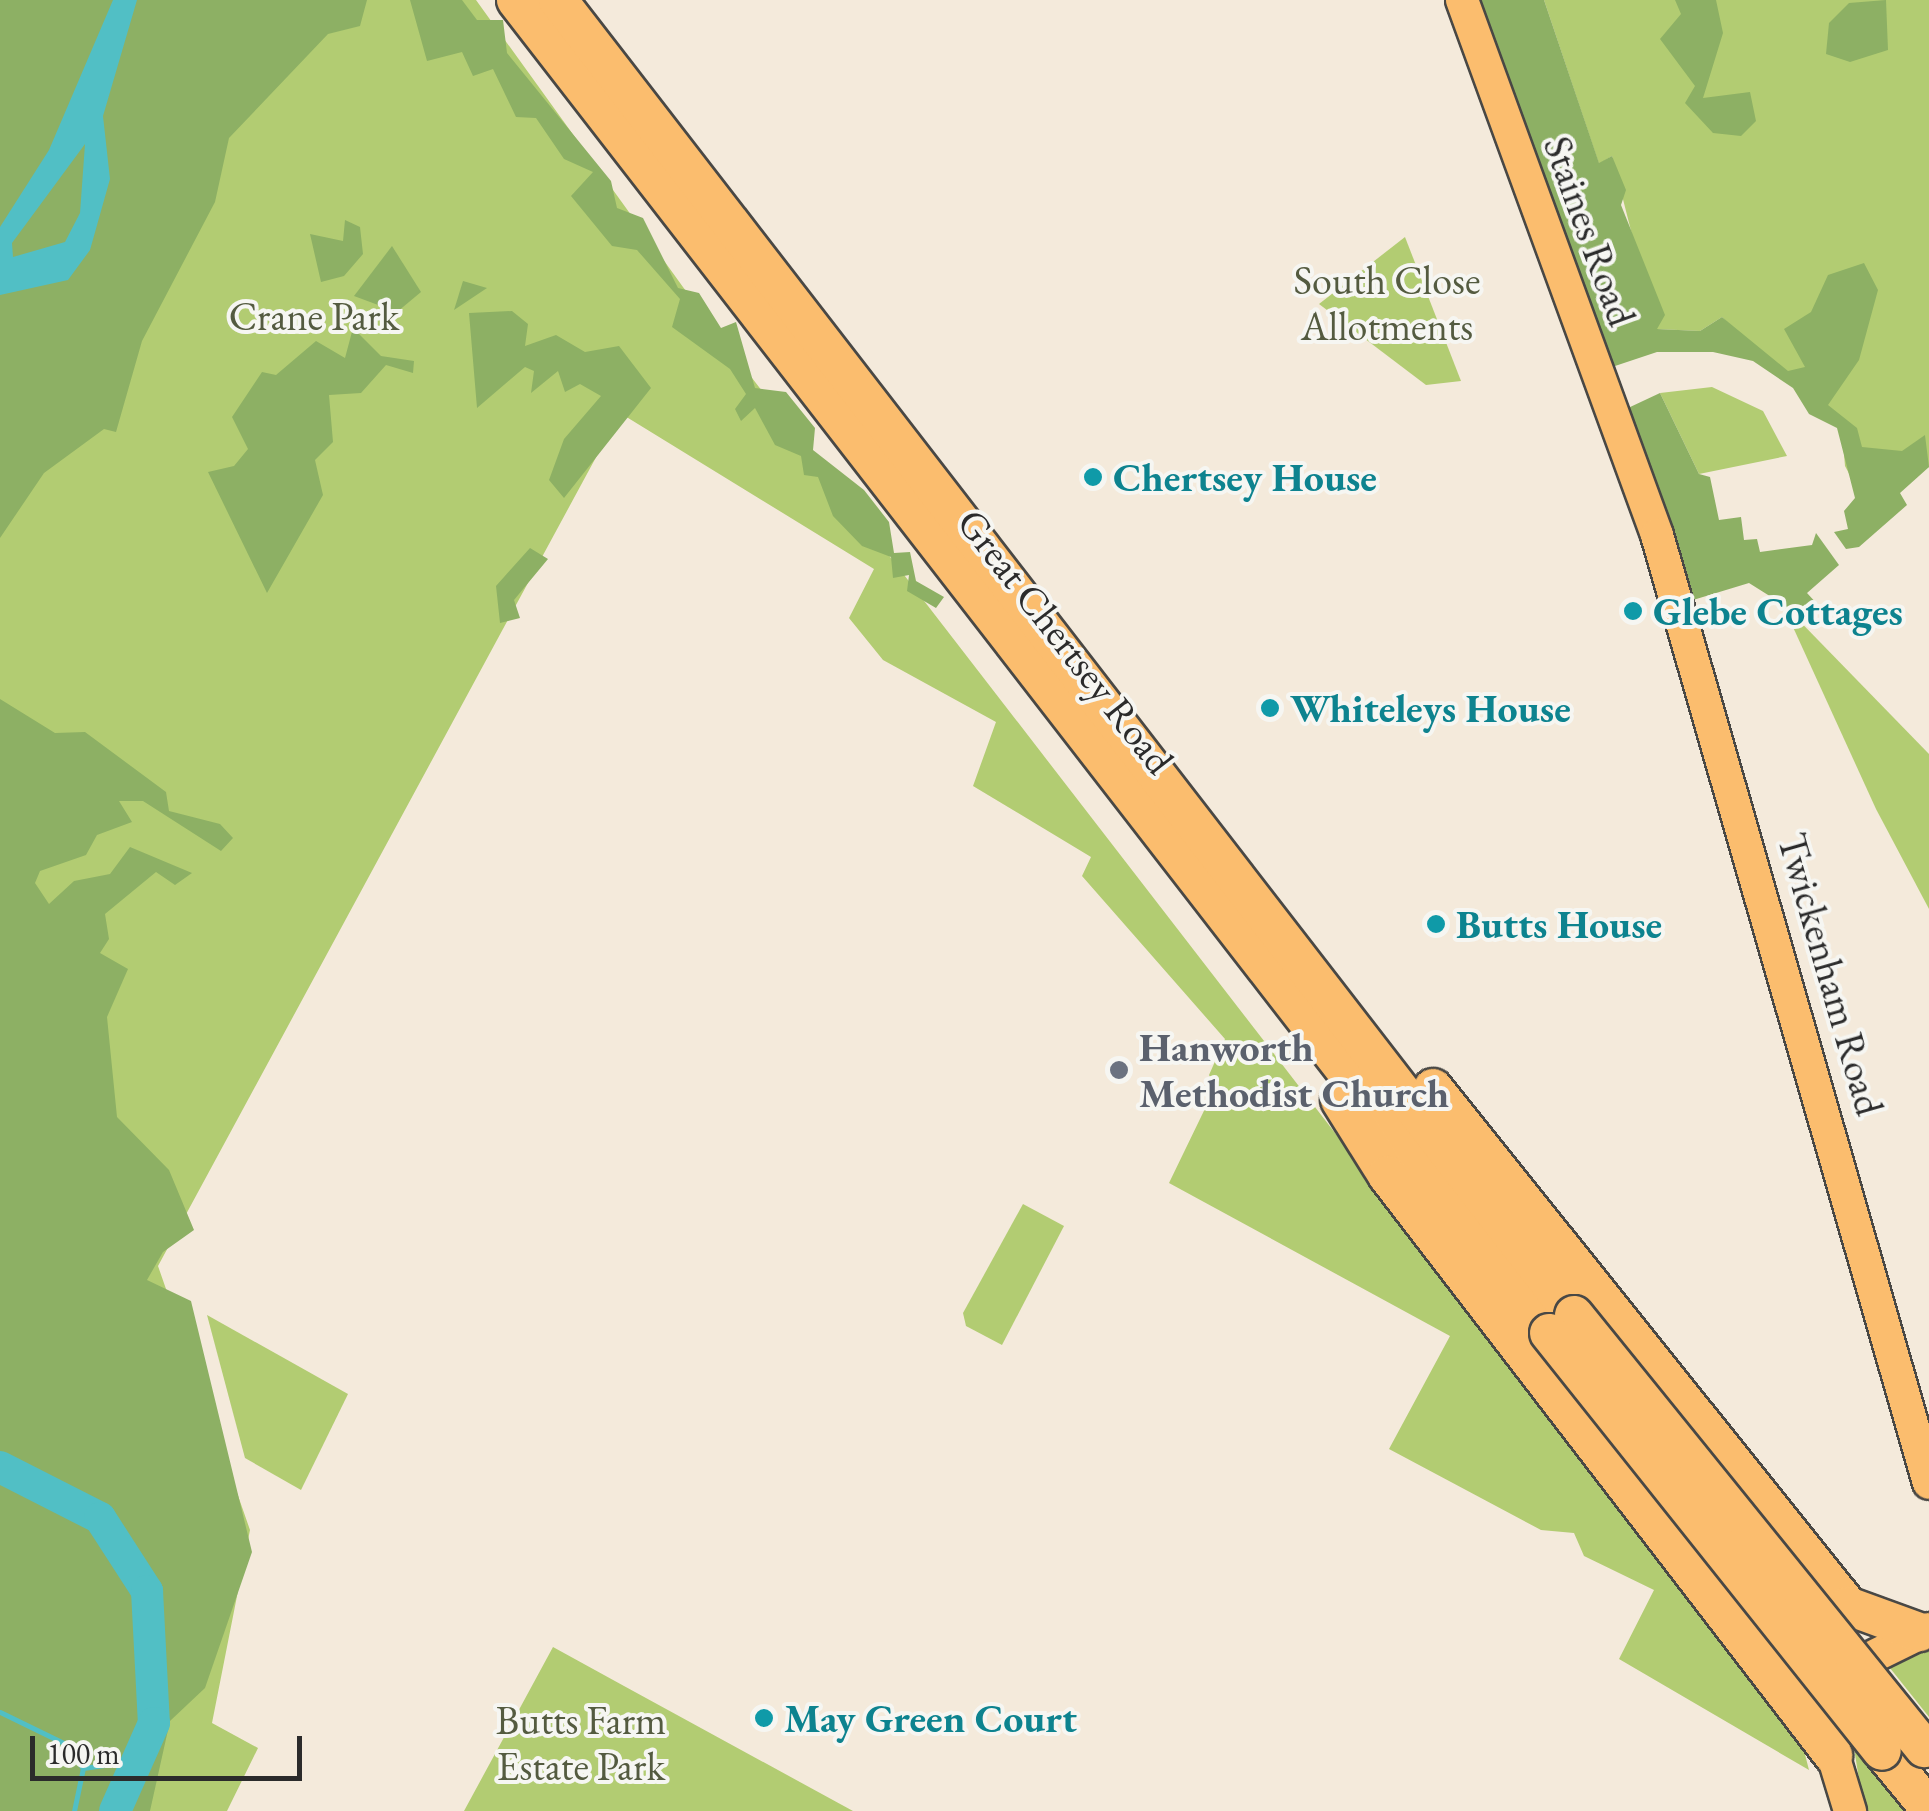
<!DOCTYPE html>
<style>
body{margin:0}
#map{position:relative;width:1929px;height:1811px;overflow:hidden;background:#f4eadb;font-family:"EB Garamond",serif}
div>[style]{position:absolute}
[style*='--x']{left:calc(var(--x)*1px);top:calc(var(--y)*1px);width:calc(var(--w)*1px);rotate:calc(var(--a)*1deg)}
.green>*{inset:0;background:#b2cc72}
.forest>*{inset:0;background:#8db064}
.water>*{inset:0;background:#51bfc5}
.stream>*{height:5px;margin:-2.5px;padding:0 2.5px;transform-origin:2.5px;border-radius:2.5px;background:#51bfc5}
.river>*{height:32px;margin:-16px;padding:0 16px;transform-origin:16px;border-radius:16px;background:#51bfc5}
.roads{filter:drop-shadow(2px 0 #494845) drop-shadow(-2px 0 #494845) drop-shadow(0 2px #494845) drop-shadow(0 -2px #494845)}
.major>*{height:32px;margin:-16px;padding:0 16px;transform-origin:16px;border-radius:16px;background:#fbbd6e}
.highway>*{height:38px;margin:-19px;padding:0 19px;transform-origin:19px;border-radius:19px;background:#fbbd6e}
.bridges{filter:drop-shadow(2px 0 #494845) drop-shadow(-2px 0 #494845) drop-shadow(0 2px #494845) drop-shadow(0 -2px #494845)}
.highway-bridge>*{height:38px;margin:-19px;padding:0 19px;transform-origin:19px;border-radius:19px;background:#fbbd6e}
.dots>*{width:28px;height:28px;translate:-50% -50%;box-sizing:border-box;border:5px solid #f6f6f2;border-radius:50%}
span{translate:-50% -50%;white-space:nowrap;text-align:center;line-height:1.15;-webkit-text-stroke:8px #f6f6f2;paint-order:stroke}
.street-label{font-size:40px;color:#2b2b2b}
.park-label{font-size:40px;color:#545b40}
.culture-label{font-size:40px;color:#0d838f;font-weight:700}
.left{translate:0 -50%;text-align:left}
.worship-label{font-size:40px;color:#5b616d;font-weight:700}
.scale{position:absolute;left:30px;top:1736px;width:272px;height:45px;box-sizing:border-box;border:5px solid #2b2b2b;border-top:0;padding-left:12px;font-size:30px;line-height:35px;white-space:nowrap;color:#2b2b2b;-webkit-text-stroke:8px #f6f6f2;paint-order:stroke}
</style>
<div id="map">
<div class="green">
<div style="clip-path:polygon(0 0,476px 0,701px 312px,1800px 1735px,1809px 1770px,1619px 1659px,1654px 1590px,1584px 1556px,1574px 1533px,1541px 1530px,1389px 1449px,1450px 1336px,1169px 1183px,1215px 1088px,1209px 1075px,1225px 1039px,1082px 876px,1091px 857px,973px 786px,996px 722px,883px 660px,849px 618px,874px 569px,620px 413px,158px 1266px,250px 1530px,212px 1723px,258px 1748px,227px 1811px,0 1811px)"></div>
<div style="clip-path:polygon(1544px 0,1929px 0,1929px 467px,1862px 498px,1845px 466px,1842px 431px,1722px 317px,1700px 331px,1656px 329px,1612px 156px,1599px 164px)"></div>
<div style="clip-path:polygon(1405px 237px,1461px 381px,1426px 385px,1319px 304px)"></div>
<div style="clip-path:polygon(1712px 387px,1763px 411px,1787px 456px,1699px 474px,1660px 393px)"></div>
<div style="clip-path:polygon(1782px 603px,1929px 754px,1929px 909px,1876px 809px)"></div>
<div style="clip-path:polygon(1023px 1204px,1064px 1226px,1002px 1345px,966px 1326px,963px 1313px)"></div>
<div style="clip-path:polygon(207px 1315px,348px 1394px,301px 1490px,245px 1458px)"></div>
<div style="clip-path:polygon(553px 1647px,624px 1686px,853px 1811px,464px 1811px)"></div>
<div style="clip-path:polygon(1929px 1647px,1929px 1717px,1890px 1668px)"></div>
<div style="clip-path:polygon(1854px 1748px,1904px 1811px,1864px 1811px)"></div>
</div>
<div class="forest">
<div style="clip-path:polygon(0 0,367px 0,360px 26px,328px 34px,229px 138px,215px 202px,142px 341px,116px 432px,104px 429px,44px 473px,0 538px)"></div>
<div style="clip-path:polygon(410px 0,462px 0,477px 20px,503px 20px,507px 53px,611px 181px,617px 208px,643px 218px,678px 288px,699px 293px,721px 328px,736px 322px,755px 388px,786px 392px,815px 428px,813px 450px,864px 490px,889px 522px,894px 553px,910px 552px,916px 581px,944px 597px,936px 608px,907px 591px,909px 575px,893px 578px,891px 557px,862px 546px,833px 516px,818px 477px,804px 475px,801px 456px,775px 445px,755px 408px,741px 421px,735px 409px,746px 394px,730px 369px,672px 327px,680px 299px,637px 250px,612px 246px,571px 196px,593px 172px,564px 159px,536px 118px,516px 117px,493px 69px,473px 76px,462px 52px,427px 61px)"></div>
<div style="clip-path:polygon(1477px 0,1544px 0,1599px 163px,1612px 156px,1626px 190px,1621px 205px,1665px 315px,1657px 329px,1700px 331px,1722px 317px,1788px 371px,1805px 367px,1784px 329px,1811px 312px,1828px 275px,1864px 263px,1878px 290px,1859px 360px,1828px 405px,1857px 428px,1862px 447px,1902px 451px,1925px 435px,1929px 467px,1900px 493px,1907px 505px,1859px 547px,1846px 549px,1834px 532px,1848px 529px,1844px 511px,1855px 498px,1837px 428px,1809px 414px,1793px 388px,1753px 361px,1713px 352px,1657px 352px,1609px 368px)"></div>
<div style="clip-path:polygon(1675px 0,1716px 0,1723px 33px,1703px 98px,1750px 92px,1756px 121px,1741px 136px,1713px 133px,1685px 103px,1695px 86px,1660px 39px,1681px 14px)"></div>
<div style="clip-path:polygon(1886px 0,1888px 50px,1850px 62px,1826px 54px,1829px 23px,1849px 3px)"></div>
<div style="clip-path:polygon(345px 220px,360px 227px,363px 254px,344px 276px,321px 282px,310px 234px,343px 241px)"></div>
<div style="clip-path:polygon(392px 246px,421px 292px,397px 312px,354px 296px)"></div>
<div style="clip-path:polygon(463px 281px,487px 288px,454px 310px)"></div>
<div style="clip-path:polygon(512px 311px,528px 324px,525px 346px,556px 335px,585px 352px,619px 346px,651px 388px,564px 498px,549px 480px,564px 439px,601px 396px,580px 384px,565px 392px,558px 371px,531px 393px,534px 371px,525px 367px,477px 408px,469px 313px)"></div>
<div style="clip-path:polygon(353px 328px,381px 356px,414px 361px,413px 373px,386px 365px,361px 393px,329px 395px,333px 442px,315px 460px,323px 495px,267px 593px,208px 472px,234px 466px,248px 449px,232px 417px,262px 372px,276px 375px,316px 341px,345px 358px)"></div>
<div style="clip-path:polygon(1660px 393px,1699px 474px,1710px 477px,1719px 520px,1741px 517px,1744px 540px,1757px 539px,1760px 552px,1812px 545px,1816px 533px,1839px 565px,1807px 593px,1819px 606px,1806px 619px,1749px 583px,1693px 600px,1628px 408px)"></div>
<div style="clip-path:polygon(530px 548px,548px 559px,514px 600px,520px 618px,500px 623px,496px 586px)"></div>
<div style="clip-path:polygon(0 699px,55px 733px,85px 732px,166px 792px,169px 811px,220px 824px,233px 838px,221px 851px,143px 801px,119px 801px,132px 822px,97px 835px,86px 855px,40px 871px,35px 883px,49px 904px,74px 881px,110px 874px,130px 847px,192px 873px,175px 885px,156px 872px,105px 914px,109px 939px,100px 953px,128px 969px,107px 1017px,117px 1117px,169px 1170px,194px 1230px,163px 1252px,147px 1280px,191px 1301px,252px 1552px,205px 1688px,170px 1721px,150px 1811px,0 1811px)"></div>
</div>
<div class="water">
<div style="clip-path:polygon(evenodd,113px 0,137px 0,103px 116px,110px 179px,90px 250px,68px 280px,0 295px,0 227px,49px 150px,113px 0,85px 144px,80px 213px,65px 242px,13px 257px,12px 243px,85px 144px)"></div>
</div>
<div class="stream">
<div style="--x:0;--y:1712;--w:73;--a:25.9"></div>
<div style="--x:66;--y:1744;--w:29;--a:55"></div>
<div style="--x:83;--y:1768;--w:59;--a:-7.9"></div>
<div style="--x:74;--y:1811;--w:44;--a:-78.2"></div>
</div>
<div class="river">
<div style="--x:0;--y:1467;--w:112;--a:27"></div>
<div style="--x:100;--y:1518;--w:87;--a:57.2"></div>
<div style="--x:147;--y:1591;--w:132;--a:87"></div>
<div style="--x:154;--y:1723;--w:96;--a:113.9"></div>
</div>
<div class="roads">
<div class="major">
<div style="--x:1462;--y:0;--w:569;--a:69.97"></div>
<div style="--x:1657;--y:535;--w:986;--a:73.99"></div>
<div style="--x:1876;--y:1655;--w:59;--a:-26.1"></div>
<div style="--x:1833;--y:1717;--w:38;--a:90"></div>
<div style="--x:1833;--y:1755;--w:59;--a:73.1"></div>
</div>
<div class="highway">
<div style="--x:516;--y:0;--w:1686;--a:52.23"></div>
<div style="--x:558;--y:0;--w:1662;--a:52.31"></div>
<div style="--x:1433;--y:1088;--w:664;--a:51.3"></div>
<div style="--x:1848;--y:1606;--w:76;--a:20.1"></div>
<div style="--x:1340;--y:1100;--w:89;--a:57.9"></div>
<div style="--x:1387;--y:1175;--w:732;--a:52.44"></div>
<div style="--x:1882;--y:1751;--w:74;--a:50.5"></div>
</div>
</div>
<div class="bridges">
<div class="highway-bridge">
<div style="--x:1574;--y:1315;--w:557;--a:51.05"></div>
<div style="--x:1549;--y:1333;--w:534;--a:51.46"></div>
</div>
</div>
<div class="dots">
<div style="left:1093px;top:477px;background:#0f9aa8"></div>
<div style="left:1633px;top:611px;background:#0f9aa8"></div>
<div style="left:1270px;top:708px;background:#0f9aa8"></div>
<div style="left:1436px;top:924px;background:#0f9aa8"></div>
<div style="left:1119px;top:1070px;background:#6b7280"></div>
<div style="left:764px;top:1718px;background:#0f9aa8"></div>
</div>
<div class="street-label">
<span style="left:1590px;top:231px;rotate:70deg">Staines Road</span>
<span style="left:1066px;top:641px;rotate:52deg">Great Chertsey Road</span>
<span style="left:1831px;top:974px;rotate:74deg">Twickenham Road</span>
</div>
<div class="park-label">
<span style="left:1387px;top:303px">South Close<br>Allotments</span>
<span style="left:314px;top:316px">Crane Park</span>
<span style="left:581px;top:1743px">Butts Farm<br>Estate Park</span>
</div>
<div class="culture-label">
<span class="left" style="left:1113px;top:477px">Chertsey House</span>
<span class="left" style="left:1653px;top:611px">Glebe Cottages</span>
<span class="left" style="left:1290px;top:708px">Whiteleys House</span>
<span class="left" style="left:1456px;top:924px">Butts House</span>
<span class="left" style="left:784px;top:1718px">May Green Court</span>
</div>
<div class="worship-label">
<span class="left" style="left:1139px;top:1070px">Hanworth<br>Methodist Church</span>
</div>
<div class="scale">100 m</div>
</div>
